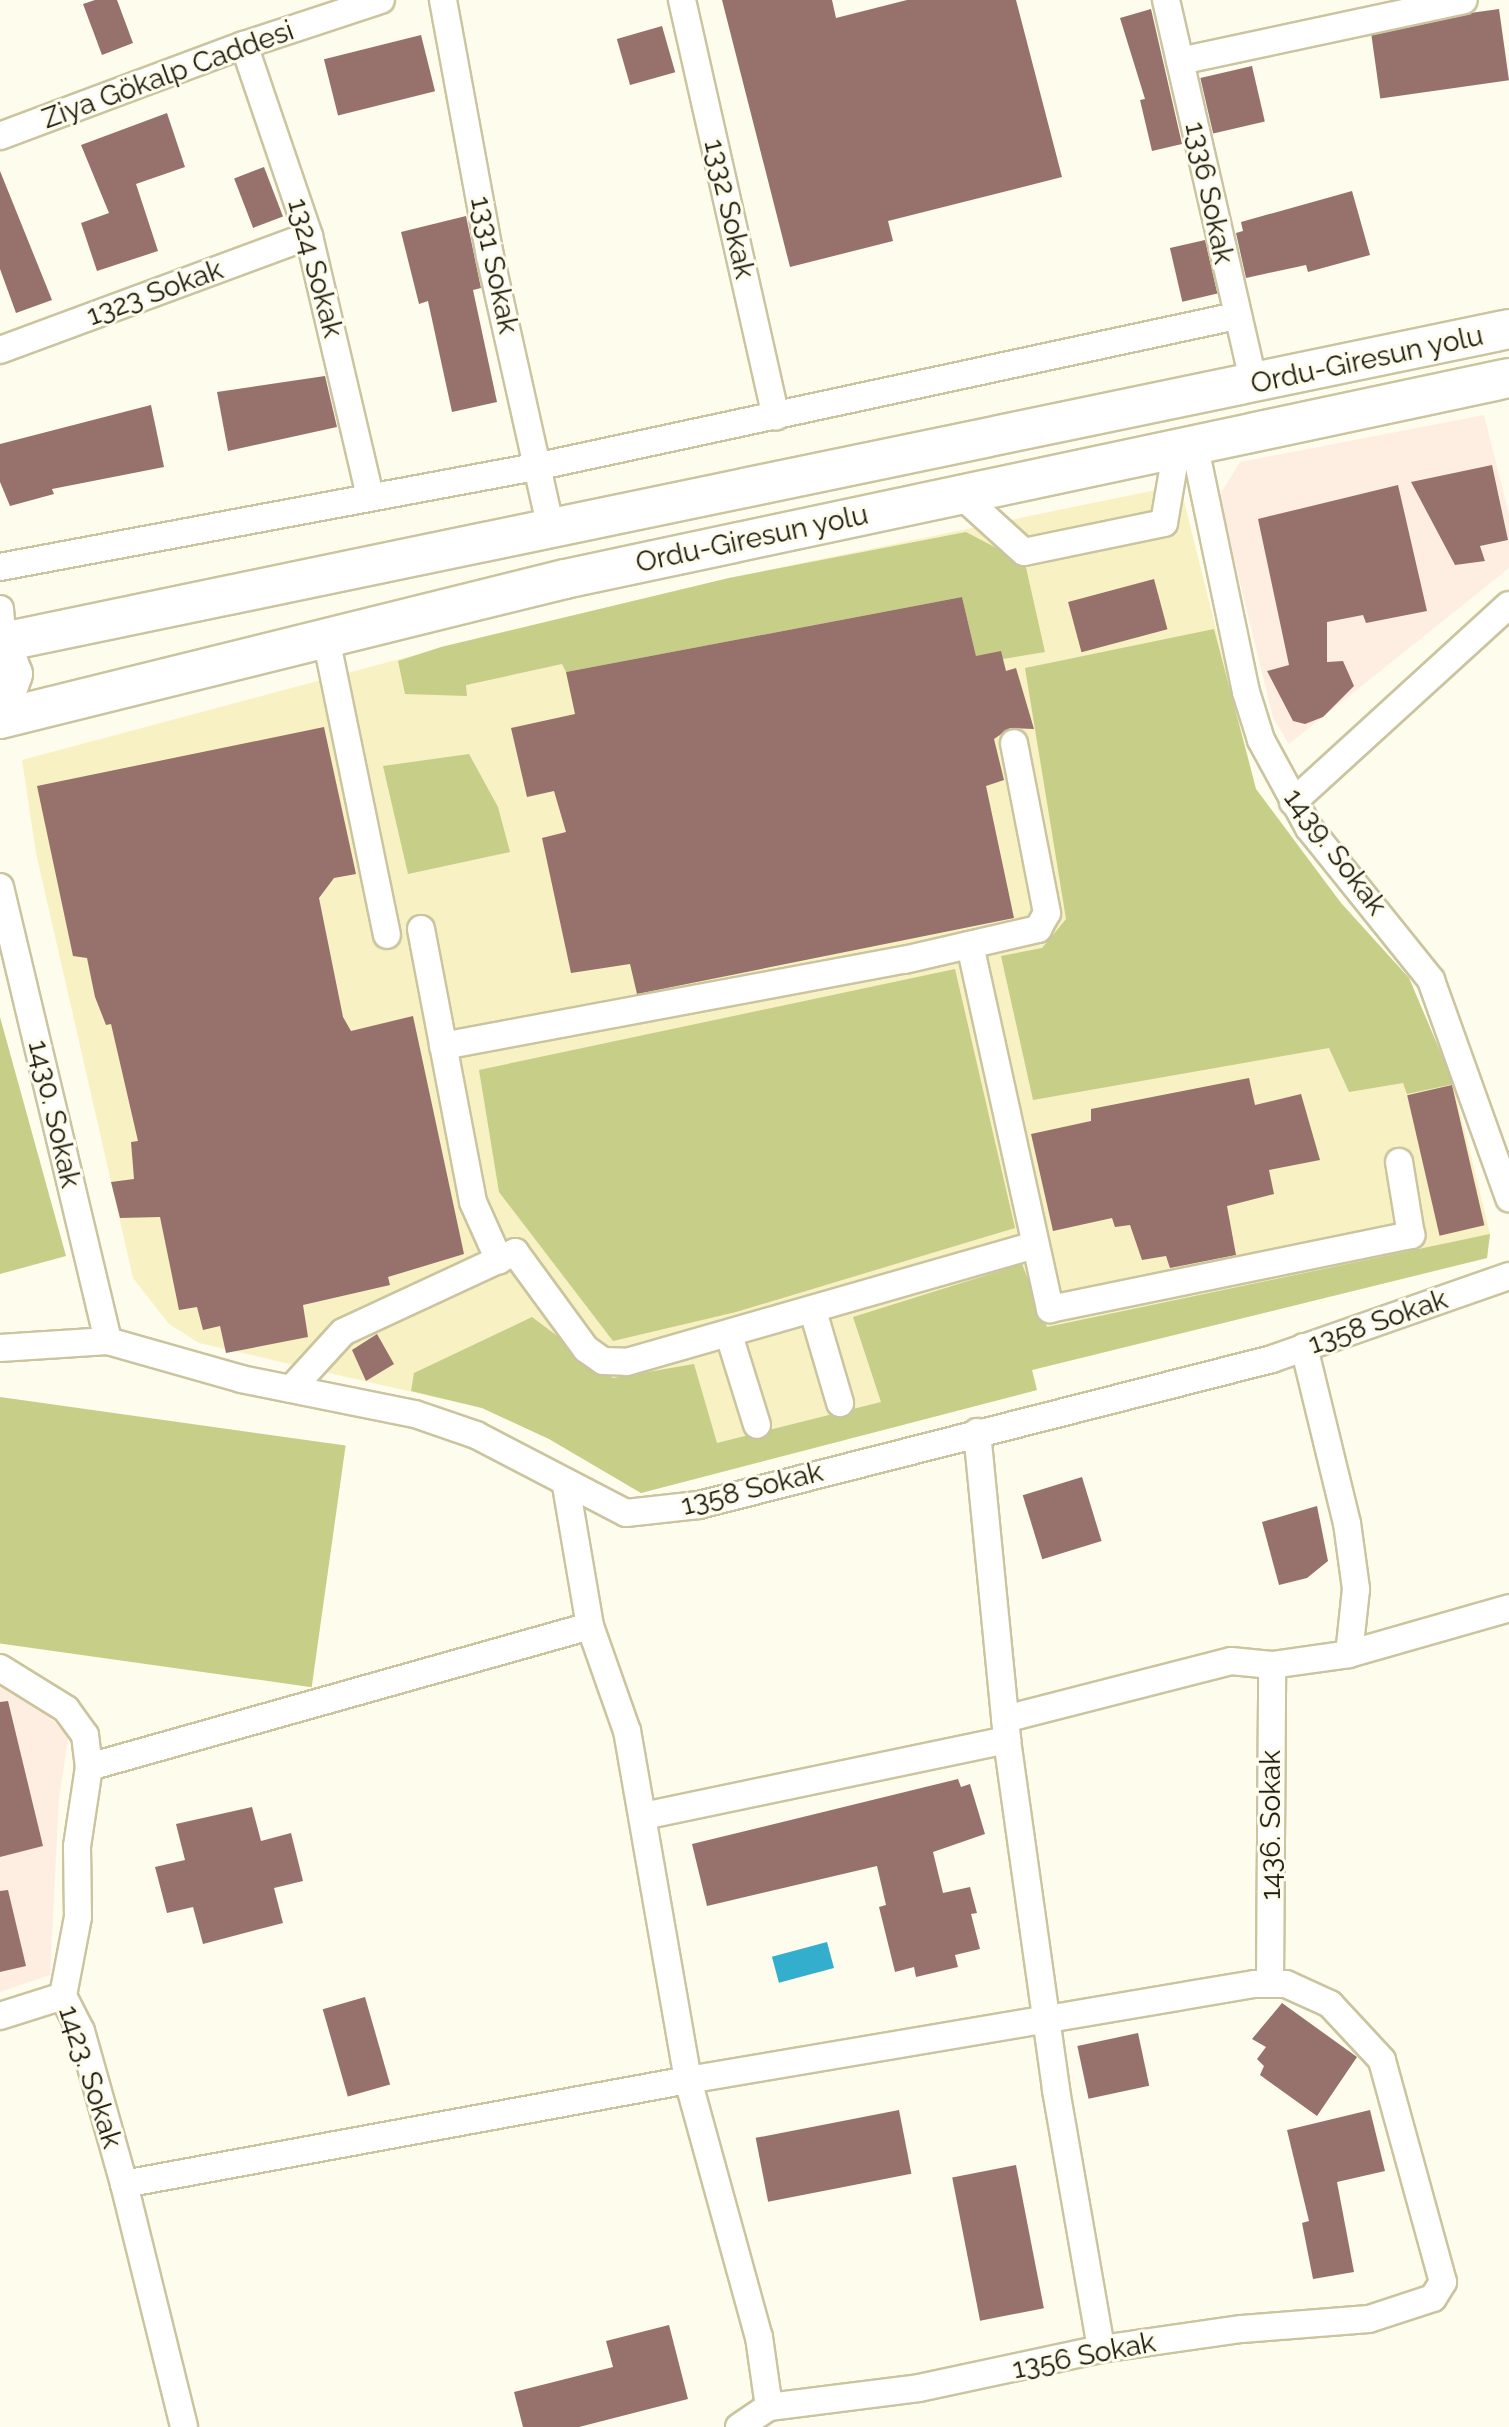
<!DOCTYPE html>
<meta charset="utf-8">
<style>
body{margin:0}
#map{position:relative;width:1509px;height:2427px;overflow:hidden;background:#fefced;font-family:Raleway,sans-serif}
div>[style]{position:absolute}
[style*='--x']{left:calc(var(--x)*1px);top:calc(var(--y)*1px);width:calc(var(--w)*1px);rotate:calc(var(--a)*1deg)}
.built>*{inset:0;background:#f8f1c3}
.education>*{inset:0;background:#feeee2}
.green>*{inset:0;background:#c6ce87;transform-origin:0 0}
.water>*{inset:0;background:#33aecd;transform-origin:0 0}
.building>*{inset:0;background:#97716c;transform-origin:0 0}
.roads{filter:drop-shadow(2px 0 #cac49f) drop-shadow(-2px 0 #cac49f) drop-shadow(0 2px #cac49f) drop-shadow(0 -2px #cac49f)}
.minor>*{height:26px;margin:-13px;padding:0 13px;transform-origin:13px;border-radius:13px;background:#fff}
.highway>*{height:38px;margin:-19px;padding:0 19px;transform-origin:19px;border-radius:19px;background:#fff}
span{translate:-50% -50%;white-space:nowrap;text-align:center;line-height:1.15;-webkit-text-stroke:6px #fefced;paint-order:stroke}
.street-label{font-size:28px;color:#1a170a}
</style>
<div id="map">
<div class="built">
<div style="clip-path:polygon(1180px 485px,1256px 789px,1341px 903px,1409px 978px,1452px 1079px,1490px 1234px,1487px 1258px,1032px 1370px,1037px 1390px,641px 1493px,549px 1439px,482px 1408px,199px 1343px,169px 1324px,133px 1278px,36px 853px,22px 760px,486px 636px,729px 578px)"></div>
</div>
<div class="education">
<div style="clip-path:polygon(1484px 415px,1509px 514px,1509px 568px,1289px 744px,1273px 718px,1219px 496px,1240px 462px)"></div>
<div style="clip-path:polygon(0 1679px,69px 1733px,59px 1798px,50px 1975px,0 1992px)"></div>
</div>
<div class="green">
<div style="clip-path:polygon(966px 532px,1025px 563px,1045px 652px,1003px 659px,976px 656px,962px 597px,566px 672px,562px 664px,466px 685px,467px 696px,405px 694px,398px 661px,441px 647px,729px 578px)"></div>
<div style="clip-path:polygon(1214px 629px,1256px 789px,1341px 903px,1409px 978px,1454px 1084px,1407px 1094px,1403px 1083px,1349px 1092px,1329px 1048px,1033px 1100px,1001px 956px,1042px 948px,1066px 919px,1025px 668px)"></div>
<div style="clip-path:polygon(469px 754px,498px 807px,510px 852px,408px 874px,383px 766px)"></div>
<div style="clip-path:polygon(955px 969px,1015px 1228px,736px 1312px,613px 1341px,499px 1192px,479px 1070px)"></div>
<div style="clip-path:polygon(0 1017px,66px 1256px,0 1274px)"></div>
<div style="clip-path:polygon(1490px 1234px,1487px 1258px,1032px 1370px,1037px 1390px,641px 1493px,549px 1439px,482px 1408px,411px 1391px,414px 1373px,532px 1317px,613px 1378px,694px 1364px,717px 1443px,881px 1402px,853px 1317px,1022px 1264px,1047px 1327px)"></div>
<div style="left:0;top:1397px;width:349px;height:244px;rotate:8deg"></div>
</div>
<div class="water">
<div style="left:827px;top:1942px;width:27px;height:57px;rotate:75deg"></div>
</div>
<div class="building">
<div style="clip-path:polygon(95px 0,117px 0,133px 43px,102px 55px,83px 4px)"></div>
<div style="clip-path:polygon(722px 0,832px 0,836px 18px,907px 0,1016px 0,1062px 177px,888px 221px,893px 241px,790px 267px)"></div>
<div style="clip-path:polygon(1151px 9px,1182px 144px,1152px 151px,1140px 100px,1145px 99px,1120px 18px)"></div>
<div style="left:1499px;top:9px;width:72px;height:130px;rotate:82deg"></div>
<div style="left:662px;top:26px;width:48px;height:47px;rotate:74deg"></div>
<div style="left:421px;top:35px;width:58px;height:100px;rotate:76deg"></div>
<div style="left:1252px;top:66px;width:57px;height:53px;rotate:77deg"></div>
<div style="clip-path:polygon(167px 113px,185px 167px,136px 184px,158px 251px,97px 271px,81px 223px,109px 213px,81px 145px)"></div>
<div style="left:264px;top:167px;width:53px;height:32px;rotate:69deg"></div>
<div style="clip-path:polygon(0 171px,52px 300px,16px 313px,0 269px)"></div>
<div style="clip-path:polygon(1352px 191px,1370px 255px,1308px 272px,1306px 265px,1246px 278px,1236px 233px,1243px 231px,1241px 222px)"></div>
<div style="clip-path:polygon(466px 216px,481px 288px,473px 290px,497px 402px,452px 412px,428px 301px,419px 304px,401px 232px)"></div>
<div style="left:1205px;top:240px;width:55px;height:36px;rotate:77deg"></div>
<div style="clip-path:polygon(325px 376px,337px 427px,228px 451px,217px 392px)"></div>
<div style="clip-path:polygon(151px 405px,164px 467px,52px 489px,54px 494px,10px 506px,0 482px,0 444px)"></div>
<div style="clip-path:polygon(1492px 465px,1508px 540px,1480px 546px,1485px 561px,1455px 565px,1411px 482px)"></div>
<div style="clip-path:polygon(1398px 485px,1427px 611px,1366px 623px,1363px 615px,1327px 622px,1327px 662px,1343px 661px,1354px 686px,1323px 717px,1305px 724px,1293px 721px,1267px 671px,1289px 665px,1258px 519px)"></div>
<div style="left:1154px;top:579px;width:52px;height:89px;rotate:75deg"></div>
<div style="clip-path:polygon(962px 597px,976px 656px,1001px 651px,1006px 671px,1016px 668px,1034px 729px,1010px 728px,994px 739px,1004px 780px,986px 786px,1014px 918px,637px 994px,630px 964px,571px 973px,542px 838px,566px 832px,554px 791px,527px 797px,511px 728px,575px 714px,566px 672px)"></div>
<div style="clip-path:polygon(324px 727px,356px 874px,334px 878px,319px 898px,343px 1017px,351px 1031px,413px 1016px,464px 1254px,388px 1277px,390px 1285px,303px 1305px,308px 1337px,226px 1353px,220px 1326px,203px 1330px,197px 1307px,179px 1310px,160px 1217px,120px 1218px,111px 1182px,134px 1179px,131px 1142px,138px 1141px,111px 1024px,106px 1025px,95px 997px,87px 958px,73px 956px,37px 786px)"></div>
<div style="clip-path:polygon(1249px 1078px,1255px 1105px,1301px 1094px,1320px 1160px,1269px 1170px,1274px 1194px,1227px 1206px,1236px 1255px,1170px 1268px,1166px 1256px,1142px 1260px,1130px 1225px,1115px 1227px,1112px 1218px,1053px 1231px,1031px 1134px,1091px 1121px,1091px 1109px)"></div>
<div style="left:1452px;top:1085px;width:144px;height:46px;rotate:77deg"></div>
<div style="clip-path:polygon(377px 1334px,394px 1364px,366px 1381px,352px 1350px)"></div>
<div style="left:1082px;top:1477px;width:67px;height:62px;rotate:73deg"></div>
<div style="clip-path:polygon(1317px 1506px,1328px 1561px,1307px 1578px,1279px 1585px,1262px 1522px)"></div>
<div style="clip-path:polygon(8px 1701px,43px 1846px,0 1857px,0 1702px)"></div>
<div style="clip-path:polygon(958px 1779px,961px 1787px,970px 1784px,985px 1834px,933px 1852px,943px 1893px,970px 1887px,977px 1913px,971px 1914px,980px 1949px,955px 1955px,958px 1967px,916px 1977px,914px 1967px,895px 1972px,879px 1907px,886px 1905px,877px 1866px,707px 1906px,692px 1844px)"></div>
<div style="clip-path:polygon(252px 1807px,261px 1841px,291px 1833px,303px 1881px,274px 1888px,283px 1923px,203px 1944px,193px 1907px,167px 1913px,155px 1867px,185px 1860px,176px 1824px)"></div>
<div style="clip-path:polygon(8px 1890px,26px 1966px,0 1972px,0 1891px)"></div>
<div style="left:365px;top:1997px;width:91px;height:44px;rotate:74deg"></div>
<div style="clip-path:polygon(1282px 2003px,1357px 2057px,1317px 2116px,1260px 2075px,1264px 2066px,1257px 2059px,1266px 2047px,1252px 2039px)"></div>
<div style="left:1138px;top:2033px;width:54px;height:62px;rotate:78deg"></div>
<div style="left:899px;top:2110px;width:65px;height:146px;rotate:79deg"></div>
<div style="clip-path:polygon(1370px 2110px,1385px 2171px,1337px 2182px,1354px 2272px,1313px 2279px,1302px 2223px,1309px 2221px,1287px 2130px)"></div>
<div style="left:1016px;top:2165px;width:146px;height:65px;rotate:79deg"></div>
<div style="clip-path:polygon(669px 2325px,688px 2399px,579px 2427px,523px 2427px,514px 2392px,613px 2367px,606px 2341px)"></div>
</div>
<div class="roads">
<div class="minor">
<div style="--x:443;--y:0;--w:260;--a:79.6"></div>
<div style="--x:490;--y:256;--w:279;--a:77.4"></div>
<div style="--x:682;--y:0;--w:427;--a:77.3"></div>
<div style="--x:1166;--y:0;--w:395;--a:77.1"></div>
<div style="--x:244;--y:45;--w:202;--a:71.2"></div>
<div style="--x:309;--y:236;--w:268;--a:76.8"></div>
<div style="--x:1180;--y:61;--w:290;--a:-12.1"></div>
<div style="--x:0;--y:136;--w:260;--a:-20.5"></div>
<div style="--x:244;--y:45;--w:144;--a:-18.2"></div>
<div style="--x:0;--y:350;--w:329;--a:-20.3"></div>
<div style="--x:1194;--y:443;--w:254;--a:78.2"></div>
<div style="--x:1246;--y:692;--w:50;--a:72.6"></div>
<div style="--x:1261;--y:740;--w:100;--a:61.4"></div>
<div style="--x:1309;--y:828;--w:195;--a:51.2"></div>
<div style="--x:1431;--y:980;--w:232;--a:70.3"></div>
<div style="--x:960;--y:494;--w:86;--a:42.2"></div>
<div style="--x:1024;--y:552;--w:143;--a:-11.7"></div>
<div style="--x:1164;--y:523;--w:77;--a:-80.3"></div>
<div style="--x:0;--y:567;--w:549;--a:-10.59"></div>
<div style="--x:540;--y:466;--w:712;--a:-12.16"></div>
<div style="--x:0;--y:609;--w:33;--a:85"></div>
<div style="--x:326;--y:638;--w:303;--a:78.4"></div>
<div style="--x:1293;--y:802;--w:292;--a:-42.4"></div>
<div style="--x:0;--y:887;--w:467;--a:76.6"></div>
<div style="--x:421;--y:929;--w:278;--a:79.2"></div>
<div style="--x:473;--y:1202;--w:64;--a:65.9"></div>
<div style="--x:970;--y:945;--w:373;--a:77.6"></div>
<div style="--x:1050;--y:1309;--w:369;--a:-11.6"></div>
<div style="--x:1411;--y:1235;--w:74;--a:-99.3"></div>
<div style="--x:443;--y:1046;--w:469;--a:-10.6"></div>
<div style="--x:904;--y:960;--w:138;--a:-13"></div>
<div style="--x:1038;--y:929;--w:18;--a:-61"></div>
<div style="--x:1047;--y:913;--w:173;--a:-101"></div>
<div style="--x:813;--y:1311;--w:96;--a:73.6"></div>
<div style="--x:729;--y:1335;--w:94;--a:72.7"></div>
<div style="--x:1304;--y:1347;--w:181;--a:76.3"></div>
<div style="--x:1347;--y:1523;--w:67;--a:82.2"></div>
<div style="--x:1356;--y:1589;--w:65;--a:96.1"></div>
<div style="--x:0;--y:1348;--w:108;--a:-3.7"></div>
<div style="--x:108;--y:1341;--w:138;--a:15.9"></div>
<div style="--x:241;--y:1379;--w:177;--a:11.4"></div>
<div style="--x:415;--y:1414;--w:65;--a:19"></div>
<div style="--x:476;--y:1435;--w:169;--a:27.5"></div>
<div style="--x:626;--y:1513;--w:73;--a:-6.3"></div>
<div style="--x:699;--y:1505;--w:591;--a:-14.29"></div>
<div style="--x:1272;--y:1359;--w:251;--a:-19.3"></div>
<div style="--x:291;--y:1389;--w:77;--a:-47.6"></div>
<div style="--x:343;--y:1332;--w:190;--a:-24.9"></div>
<div style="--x:515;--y:1252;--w:120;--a:53.8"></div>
<div style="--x:586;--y:1349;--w:21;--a:35"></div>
<div style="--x:603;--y:1361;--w:24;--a:2"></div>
<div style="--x:627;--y:1362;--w:424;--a:-16"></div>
<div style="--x:977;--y:1432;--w:309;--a:84.4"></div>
<div style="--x:1007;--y:1740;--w:353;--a:82"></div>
<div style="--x:1056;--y:2090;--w:263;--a:80.1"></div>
<div style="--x:0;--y:1668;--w:78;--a:31.8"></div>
<div style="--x:66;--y:1709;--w:32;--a:54"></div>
<div style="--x:85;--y:1735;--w:32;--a:83"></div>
<div style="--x:89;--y:1767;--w:80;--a:98.6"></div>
<div style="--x:77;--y:1846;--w:71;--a:89.2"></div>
<div style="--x:78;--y:1917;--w:80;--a:100.8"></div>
<div style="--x:63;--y:1996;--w:39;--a:63"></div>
<div style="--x:81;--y:2031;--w:159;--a:74.3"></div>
<div style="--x:124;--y:2184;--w:250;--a:76.1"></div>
<div style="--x:1005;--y:1719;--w:233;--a:-14.4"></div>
<div style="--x:1231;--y:1661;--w:41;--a:5.6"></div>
<div style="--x:1272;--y:1665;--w:78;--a:-8.1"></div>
<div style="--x:1349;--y:1654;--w:166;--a:-16"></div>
<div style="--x:89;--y:1767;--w:520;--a:-15.72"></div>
<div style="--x:643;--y:1816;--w:372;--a:-11.8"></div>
<div style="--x:1270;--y:1984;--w:319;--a:-89.6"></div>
<div style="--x:0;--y:2016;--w:66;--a:-17.6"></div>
<div style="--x:124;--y:2184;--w:574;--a:-10.45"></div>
<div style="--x:688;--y:2080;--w:354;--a:-99.9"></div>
<div style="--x:627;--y:1731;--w:111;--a:-109.4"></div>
<div style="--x:590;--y:1626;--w:143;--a:-99.7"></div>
<div style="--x:739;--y:2427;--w:36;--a:-34"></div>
<div style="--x:769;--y:2407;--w:151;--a:-7.2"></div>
<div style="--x:919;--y:2388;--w:186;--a:-12.1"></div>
<div style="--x:1101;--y:2349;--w:142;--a:-8.1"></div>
<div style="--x:1242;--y:2329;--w:127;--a:-4.5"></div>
<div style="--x:1369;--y:2319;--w:67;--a:-18.2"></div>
<div style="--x:1433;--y:2298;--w:19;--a:-58"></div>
<div style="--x:1443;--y:2282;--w:230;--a:-105.4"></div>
<div style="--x:1382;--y:2060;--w:76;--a:-132.9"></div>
<div style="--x:1330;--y:2004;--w:48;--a:-155.6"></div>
<div style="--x:1286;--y:1984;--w:32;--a:180"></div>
<div style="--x:1254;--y:1984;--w:574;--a:170.37"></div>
<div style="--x:688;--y:2080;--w:267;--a:74.6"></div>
<div style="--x:759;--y:2337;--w:71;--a:81.9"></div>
</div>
<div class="highway">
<div style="--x:0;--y:639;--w:37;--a:70"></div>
<div style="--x:13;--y:674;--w:38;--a:110"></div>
<div style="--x:3;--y:642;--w:1538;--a:-11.74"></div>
<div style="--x:0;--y:719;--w:582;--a:-13.92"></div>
<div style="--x:565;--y:579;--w:965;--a:-12.02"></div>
</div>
</div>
<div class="street-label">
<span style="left:168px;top:75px;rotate:-20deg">Ziya Gökalp Caddesi</span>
<span style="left:1209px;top:193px;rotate:78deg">1336 Sokak</span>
<span style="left:729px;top:209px;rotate:77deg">1332 Sokak</span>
<span style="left:494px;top:265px;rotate:78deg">1331 Sokak</span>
<span style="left:315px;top:268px;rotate:75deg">1324 Sokak</span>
<span style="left:155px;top:293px;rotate:-20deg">1323 Sokak</span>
<span style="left:1367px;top:360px;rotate:-12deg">Ordu-Giresun yolu</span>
<span style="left:752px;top:539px;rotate:-12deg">Ordu-Giresun yolu</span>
<span style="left:1335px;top:852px;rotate:53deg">1439. Sokak</span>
<span style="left:54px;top:1114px;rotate:77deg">1430. Sokak</span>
<span style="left:1378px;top:1322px;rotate:-19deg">1358 Sokak</span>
<span style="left:752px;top:1489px;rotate:-14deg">1358 Sokak</span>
<span style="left:1271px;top:1825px;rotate:-90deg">1436. Sokak</span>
<span style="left:90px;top:2077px;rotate:72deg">1423. Sokak</span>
<span style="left:1084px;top:2356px;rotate:-11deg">1356 Sokak</span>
</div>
</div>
